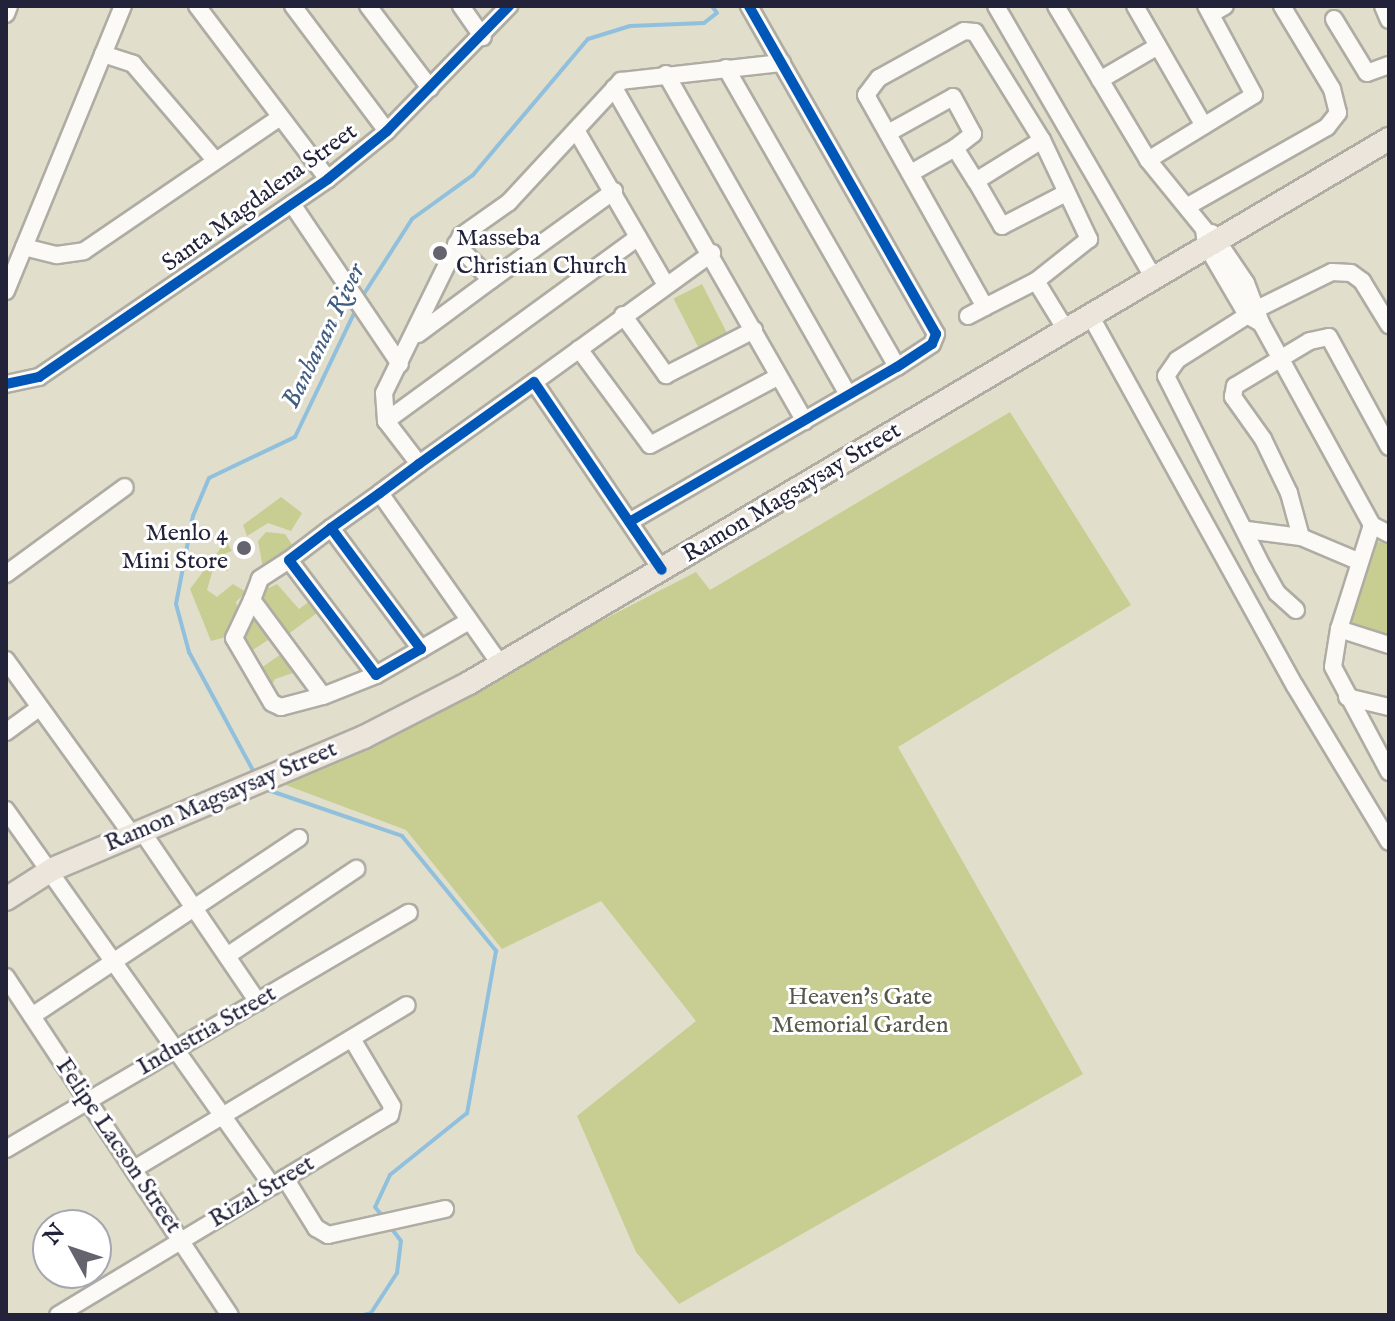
<!DOCTYPE html>
<style>
body{margin:0}
#map{position:relative;width:1395px;height:1321px;overflow:hidden;background:#e2decc;font-family:"IM FELL English",serif}
div>[style]{position:absolute}
[style*='--x']{left:calc(var(--x)*1px);top:calc(var(--y)*1px);width:calc(var(--w)*1px);rotate:calc(var(--a)*1deg)}
.green>*{inset:0;background:#c8ce92;transform-origin:0 0}
.stream>*{height:4px;margin:-2px;padding:0 2px;transform-origin:2px;border-radius:2px;background:#91c0dd}
.roads{filter:drop-shadow(2px 0 #aeaca3) drop-shadow(-2px 0 #aeaca3) drop-shadow(0 2px #aeaca3) drop-shadow(0 -2px #aeaca3)}
.minor>*{height:16px;margin:-8px;padding:0 8px;transform-origin:8px;border-radius:8px;background:#fbfaf7}
.major>*{height:22px;margin:-11px;padding:0 11px;transform-origin:11px;border-radius:11px;background:#ece5dc}
.cycleway>*{height:10px;margin:-5px;padding:0 5px;transform-origin:5px;border-radius:5px;background:#0057b8}
.dots>*{width:22px;height:22px;translate:-50% -50%;box-sizing:border-box;border:4px solid #fff;border-radius:50%}
span{translate:-50% -50%;white-space:nowrap;text-align:center;line-height:1.15;-webkit-text-stroke:6px #fff;paint-order:stroke}
.street-label{font-size:24px;color:#22223b}
.poi-label{font-size:24px;color:#22223b}
.left{translate:0 -50%;text-align:left}
.right{translate:-100% -50%;text-align:right}
.park-label{font-size:24px;color:#545949}
.water-label{font-size:26px;color:#405c7f;font-style:italic}
.frame{position:absolute;inset:0;border:8px solid #22223b;pointer-events:none}
.north{position:absolute;left:32px;top:1209px;width:80px;height:80px;box-sizing:border-box;background:#fff;border:2px solid #a7a7b1;border-radius:50%;rotate:310deg;font-size:22px;font-weight:700;line-height:32px;text-align:center;color:#22223b}
.north::after{content:'';display:block;margin:auto;width:28px;height:36px;background:#65646e;clip-path:polygon(50% 0,100% 100%,50% 72%,0 100%)}
</style>
<div id="map">
<div class="green">
<div style="left:702px;top:284px;width:55px;height:32px;rotate:63deg"></div>
<div style="clip-path:polygon(1010px 412px,1131px 605px,898px 747px,1083px 1074px,679px 1304px,636px 1252px,577px 1116px,696px 1021px,601px 901px,502px 949px,406px 830px,283px 784px,696px 572px,710px 590px)"></div>
<div style="clip-path:polygon(281px 497px,302px 513px,291px 531px,268px 523px,247px 536px,243px 525px)"></div>
<div style="clip-path:polygon(266px 532px,285px 534px,295px 549px,263px 568px,258px 541px)"></div>
<div style="clip-path:polygon(226px 541px,232px 551px,226px 553px,228px 571px,213px 569px,207px 590px,217px 597px,233px 584px,246px 592px,236px 602px,239px 612px,226px 637px,211px 641px,190px 589px)"></div>
<div style="clip-path:polygon(1377px 541px,1389px 545px,1389px 643px,1347px 629px)"></div>
<div style="clip-path:polygon(268px 581px,269px 588px,277px 584px,299px 609px,314px 598px,321px 610px,287px 635px,254px 599px)"></div>
<div style="clip-path:polygon(256px 610px,285px 649px,280px 651px,271px 638px,250px 652px,261px 668px,284px 652px,293px 666px,293px 673px,275px 679px,271px 687px,236px 638px)"></div>
</div>
<div class="stream">
<div style="--x:362;--y:297;--w:93;--a:-57.3"></div>
<div style="--x:412;--y:219;--w:75;--a:-35.8"></div>
<div style="--x:473;--y:175;--w:178;--a:-49.8"></div>
<div style="--x:588;--y:39;--w:44;--a:-17.2"></div>
<div style="--x:630;--y:26;--w:74;--a:-2.3"></div>
<div style="--x:704;--y:23;--w:16;--a:-38"></div>
<div style="--x:717;--y:13;--w:9;--a:-126"></div>
<div style="--x:256;--y:776;--w:141;--a:-118.4"></div>
<div style="--x:189;--y:652;--w:50;--a:-105.2"></div>
<div style="--x:176;--y:604;--w:90;--a:-79.1"></div>
<div style="--x:193;--y:516;--w:41;--a:-67.2"></div>
<div style="--x:209;--y:478;--w:95;--a:-25.5"></div>
<div style="--x:295;--y:437;--w:142;--a:-64.5"></div>
<div style="--x:262;--y:788;--w:148;--a:18.9"></div>
<div style="--x:402;--y:836;--w:149;--a:50.7"></div>
<div style="--x:496;--y:951;--w:165;--a:100.1"></div>
<div style="--x:467;--y:1113;--w:99;--a:141.2"></div>
<div style="--x:390;--y:1175;--w:35;--a:115"></div>
<div style="--x:375;--y:1207;--w:14;--a:51"></div>
<div style="--x:364;--y:1315;--w:7;--a:-16"></div>
<div style="--x:371;--y:1313;--w:48;--a:-57"></div>
<div style="--x:397;--y:1273;--w:32;--a:-83"></div>
<div style="--x:401;--y:1241;--w:20;--a:-127"></div>
</div>
<div class="roads">
<div class="minor">
<div style="--x:197;--y:6;--w:217;--a:52.9"></div>
<div style="--x:293;--y:6;--w:156;--a:53.1"></div>
<div style="--x:368;--y:6;--w:103;--a:52.9"></div>
<div style="--x:461;--y:6;--w:38;--a:55"></div>
<div style="--x:996;--y:6;--w:313;--a:59.9"></div>
<div style="--x:1056;--y:6;--w:179;--a:59.1"></div>
<div style="--x:1148;--y:160;--w:89;--a:50.9"></div>
<div style="--x:1204;--y:229;--w:16;--a:83"></div>
<div style="--x:1206;--y:245;--w:81;--a:59.6"></div>
<div style="--x:1247;--y:315;--w:16;--a:30"></div>
<div style="--x:1135;--y:6;--w:138;--a:60.1"></div>
<div style="--x:1383;--y:6;--w:15;--a:67"></div>
<div style="--x:6;--y:14;--w:9;--a:-69"></div>
<div style="--x:1211;--y:14;--w:16;--a:-30"></div>
<div style="--x:1334;--y:19;--w:63;--a:58.6"></div>
<div style="--x:1367;--y:73;--w:23;--a:-20"></div>
<div style="--x:964;--y:31;--w:11;--a:5"></div>
<div style="--x:975;--y:32;--w:127;--a:58.2"></div>
<div style="--x:1042;--y:140;--w:110;--a:64.6"></div>
<div style="--x:1089;--y:239;--w:68;--a:141.6"></div>
<div style="--x:1036;--y:281;--w:57;--a:153"></div>
<div style="--x:985;--y:307;--w:243;--a:-119.3"></div>
<div style="--x:866;--y:95;--w:21;--a:-53"></div>
<div style="--x:879;--y:78;--w:97;--a:-28.9"></div>
<div style="--x:103;--y:54;--w:32;--a:18"></div>
<div style="--x:133;--y:64;--w:126;--a:49.5"></div>
<div style="--x:726;--y:68;--w:344;--a:60.2"></div>
<div style="--x:666;--y:74;--w:368;--a:60.4"></div>
<div style="--x:1100;--y:80;--w:67;--a:-30.4"></div>
<div style="--x:614;--y:88;--w:384;--a:60.2"></div>
<div style="--x:576;--y:130;--w:179;--a:59.9"></div>
<div style="--x:888;--y:133;--w:74;--a:-29"></div>
<div style="--x:953;--y:97;--w:42;--a:61.6"></div>
<div style="--x:973;--y:134;--w:23;--a:142"></div>
<div style="--x:1042;--y:140;--w:78;--a:148.2"></div>
<div style="--x:976;--y:181;--w:52;--a:60"></div>
<div style="--x:1002;--y:226;--w:70;--a:-27.3"></div>
<div style="--x:1148;--y:160;--w:124;--a:-31.5"></div>
<div style="--x:1254;--y:95;--w:101;--a:-118.3"></div>
<div style="--x:911;--y:173;--w:51;--a:-29.6"></div>
<div style="--x:955;--y:148;--w:39;--a:58"></div>
<div style="--x:292;--y:204;--w:193;--a:56"></div>
<div style="--x:1188;--y:206;--w:160;--a:-29.6"></div>
<div style="--x:1327;--y:127;--w:18;--a:-52"></div>
<div style="--x:1338;--y:113;--w:25;--a:-104"></div>
<div style="--x:1332;--y:89;--w:97;--a:-121.1"></div>
<div style="--x:1212;--y:233;--w:60;--a:55.8"></div>
<div style="--x:1246;--y:283;--w:43;--a:69.4"></div>
<div style="--x:1261;--y:323;--w:230;--a:61.2"></div>
<div style="--x:1372;--y:525;--w:19;--a:28"></div>
<div style="--x:456;--y:244;--w:50;--a:45.8"></div>
<div style="--x:491;--y:280;--w:152;--a:-35.9"></div>
<div style="--x:24;--y:247;--w:34;--a:14"></div>
<div style="--x:57;--y:255;--w:27;--a:-8"></div>
<div style="--x:84;--y:251;--w:236;--a:-34.3"></div>
<div style="--x:1036;--y:281;--w:57;--a:58.5"></div>
<div style="--x:6;--y:291;--w:308;--a:-67.7"></div>
<div style="--x:623;--y:315;--w:74;--a:54.4"></div>
<div style="--x:666;--y:375;--w:99;--a:-27.1"></div>
<div style="--x:1090;--y:315;--w:424;--a:61.1"></div>
<div style="--x:1295;--y:686;--w:182;--a:58.9"></div>
<div style="--x:968;--y:316;--w:19;--a:-28"></div>
<div style="--x:418;--y:334;--w:91;--a:-36.5"></div>
<div style="--x:579;--y:349;--w:119;--a:53.5"></div>
<div style="--x:650;--y:445;--w:146;--a:-28.1"></div>
<div style="--x:534;--y:382;--w:220;--a:-35.9"></div>
<div style="--x:6;--y:384;--w:34;--a:-12"></div>
<div style="--x:39;--y:377;--w:350;--a:-34.4"></div>
<div style="--x:328;--y:179;--w:76;--a:-39.1"></div>
<div style="--x:387;--y:131;--w:175;--a:-45.7"></div>
<div style="--x:386;--y:421;--w:28;--a:-94"></div>
<div style="--x:384;--y:393;--w:175;--a:-63.9"></div>
<div style="--x:461;--y:236;--w:59;--a:-35.3"></div>
<div style="--x:509;--y:202;--w:165;--a:-47.2"></div>
<div style="--x:621;--y:81;--w:162;--a:-6.4"></div>
<div style="--x:419;--y:464;--w:54;--a:-127.5"></div>
<div style="--x:386;--y:421;--w:312;--a:-36.1"></div>
<div style="--x:380;--y:493;--w:210;--a:54.9"></div>
<div style="--x:631;--y:521;--w:307;--a:-30.1"></div>
<div style="--x:897;--y:367;--w:42;--a:-33.3"></div>
<div style="--x:932;--y:344;--w:11;--a:-68"></div>
<div style="--x:936;--y:334;--w:378;--a:-119.7"></div>
<div style="--x:1372;--y:525;--w:109;--a:107.6"></div>
<div style="--x:1339;--y:629;--w:38;--a:99"></div>
<div style="--x:1333;--y:667;--w:119;--a:61.9"></div>
<div style="--x:331;--y:528;--w:151;--a:53.4"></div>
<div style="--x:421;--y:649;--w:52;--a:150"></div>
<div style="--x:376;--y:675;--w:144;--a:-127.1"></div>
<div style="--x:289;--y:560;--w:53;--a:-37.3"></div>
<div style="--x:331;--y:528;--w:60;--a:-35.5"></div>
<div style="--x:380;--y:493;--w:49;--a:-36.6"></div>
<div style="--x:419;--y:464;--w:141;--a:-35.5"></div>
<div style="--x:534;--y:382;--w:227;--a:55.8"></div>
<div style="--x:1247;--y:530;--w:54;--a:7.4"></div>
<div style="--x:1301;--y:537;--w:62;--a:22.8"></div>
<div style="--x:1301;--y:537;--w:46;--a:-105.3"></div>
<div style="--x:1289;--y:493;--w:60;--a:-115.7"></div>
<div style="--x:1263;--y:439;--w:52;--a:-125.5"></div>
<div style="--x:1233;--y:397;--w:11;--a:-80"></div>
<div style="--x:1235;--y:386;--w:87;--a:-31"></div>
<div style="--x:1310;--y:341;--w:19;--a:-12"></div>
<div style="--x:1329;--y:337;--w:125;--a:61.4"></div>
<div style="--x:289;--y:560;--w:35;--a:147"></div>
<div style="--x:260;--y:579;--w:22;--a:111"></div>
<div style="--x:252;--y:600;--w:119;--a:53.5"></div>
<div style="--x:323;--y:696;--w:57;--a:-21.6"></div>
<div style="--x:6;--y:574;--w:147;--a:-36.2"></div>
<div style="--x:252;--y:600;--w:42;--a:115.3"></div>
<div style="--x:234;--y:638;--w:75;--a:59.7"></div>
<div style="--x:272;--y:703;--w:10;--a:24"></div>
<div style="--x:281;--y:707;--w:43;--a:-14.7"></div>
<div style="--x:1296;--y:610;--w:25;--a:-138"></div>
<div style="--x:1277;--y:593;--w:29;--a:-119"></div>
<div style="--x:1263;--y:568;--w:215;--a:-116.8"></div>
<div style="--x:1166;--y:376;--w:19;--a:-55"></div>
<div style="--x:1177;--y:360;--w:97;--a:-32.4"></div>
<div style="--x:1259;--y:308;--w:81;--a:-26.3"></div>
<div style="--x:1332;--y:272;--w:19;--a:3"></div>
<div style="--x:1351;--y:273;--w:14;--a:36"></div>
<div style="--x:1362;--y:281;--w:52;--a:58.5"></div>
<div style="--x:1339;--y:629;--w:52;--a:17.7"></div>
<div style="--x:421;--y:649;--w:56;--a:-30.3"></div>
<div style="--x:6;--y:660;--w:213;--a:54.2"></div>
<div style="--x:1347;--y:697;--w:43;--a:13.4"></div>
<div style="--x:6;--y:732;--w:41;--a:-36"></div>
<div style="--x:6;--y:810;--w:461;--a:54.7"></div>
<div style="--x:141;--y:830;--w:208;--a:55.8"></div>
<div style="--x:227;--y:956;--w:156;--a:-34"></div>
<div style="--x:6;--y:977;--w:405;--a:56.5"></div>
<div style="--x:32;--y:1016;--w:321;--a:-33.7"></div>
<div style="--x:6;--y:1149;--w:467;--a:-30.4"></div>
<div style="--x:134;--y:1169;--w:318;--a:-31"></div>
<div style="--x:285;--y:1178;--w:59;--a:58.2"></div>
<div style="--x:316;--y:1228;--w:14;--a:30"></div>
<div style="--x:328;--y:1235;--w:120;--a:-12.5"></div>
<div style="--x:58;--y:1315;--w:388;--a:-31.1"></div>
<div style="--x:390;--y:1115;--w:9;--a:-77"></div>
<div style="--x:392;--y:1106;--w:78;--a:-120.8"></div>
</div>
<div class="major">
<div style="--x:6;--y:899;--w:56;--a:-32.6"></div>
<div style="--x:53;--y:869;--w:338;--a:-23"></div>
<div style="--x:364;--y:737;--w:118;--a:-27.2"></div>
<div style="--x:469;--y:683;--w:1069;--a:-30.6"></div>
</div>
</div>
<div class="cycleway">
<div style="--x:6;--y:384;--w:34;--a:-12"></div>
<div style="--x:39;--y:377;--w:350;--a:-34.4"></div>
<div style="--x:328;--y:179;--w:76;--a:-39.1"></div>
<div style="--x:387;--y:131;--w:175;--a:-45.7"></div>
<div style="--x:631;--y:521;--w:307;--a:-30.1"></div>
<div style="--x:897;--y:367;--w:42;--a:-33.3"></div>
<div style="--x:932;--y:344;--w:11;--a:-68"></div>
<div style="--x:936;--y:334;--w:378;--a:-119.7"></div>
<div style="--x:331;--y:528;--w:151;--a:53.4"></div>
<div style="--x:421;--y:649;--w:52;--a:150"></div>
<div style="--x:376;--y:675;--w:144;--a:-127.1"></div>
<div style="--x:289;--y:560;--w:53;--a:-37.3"></div>
<div style="--x:331;--y:528;--w:60;--a:-35.5"></div>
<div style="--x:380;--y:493;--w:49;--a:-36.6"></div>
<div style="--x:419;--y:464;--w:141;--a:-35.5"></div>
<div style="--x:534;--y:382;--w:227;--a:55.8"></div>
</div>
<div class="dots">
<div style="left:440px;top:253px;background:#65646e"></div>
<div style="left:244px;top:548px;background:#65646e"></div>
</div>
<div class="street-label">
<span style="left:260px;top:198px;rotate:-36deg">Santa Magdalena Street</span>
<span style="left:792px;top:493px;rotate:-31deg">Ramon Magsaysay Street</span>
<span style="left:221px;top:797px;rotate:-23deg">Ramon Magsaysay Street</span>
<span style="left:207px;top:1031px;rotate:-30deg">Industria Street</span>
<span style="left:118px;top:1146px;rotate:56deg">Felipe Lacson Street</span>
<span style="left:262px;top:1192px;rotate:-31deg">Rizal Street</span>
</div>
<div class="poi-label">
<span class="left" style="left:456px;top:253px">Masseba<br>Christian Church</span>
<span class="right" style="left:228px;top:548px">Menlo 4<br>Mini Store</span>
</div>
<div class="park-label">
<span style="left:860px;top:1012px">Heaven's Gate<br>Memorial Garden</span>
</div>
<div class="water-label">
<span style="left:324px;top:336px;rotate:-64deg">Banbanan River</span>
</div>
<div class="frame"></div>
<div class="north">N</div>
</div>
